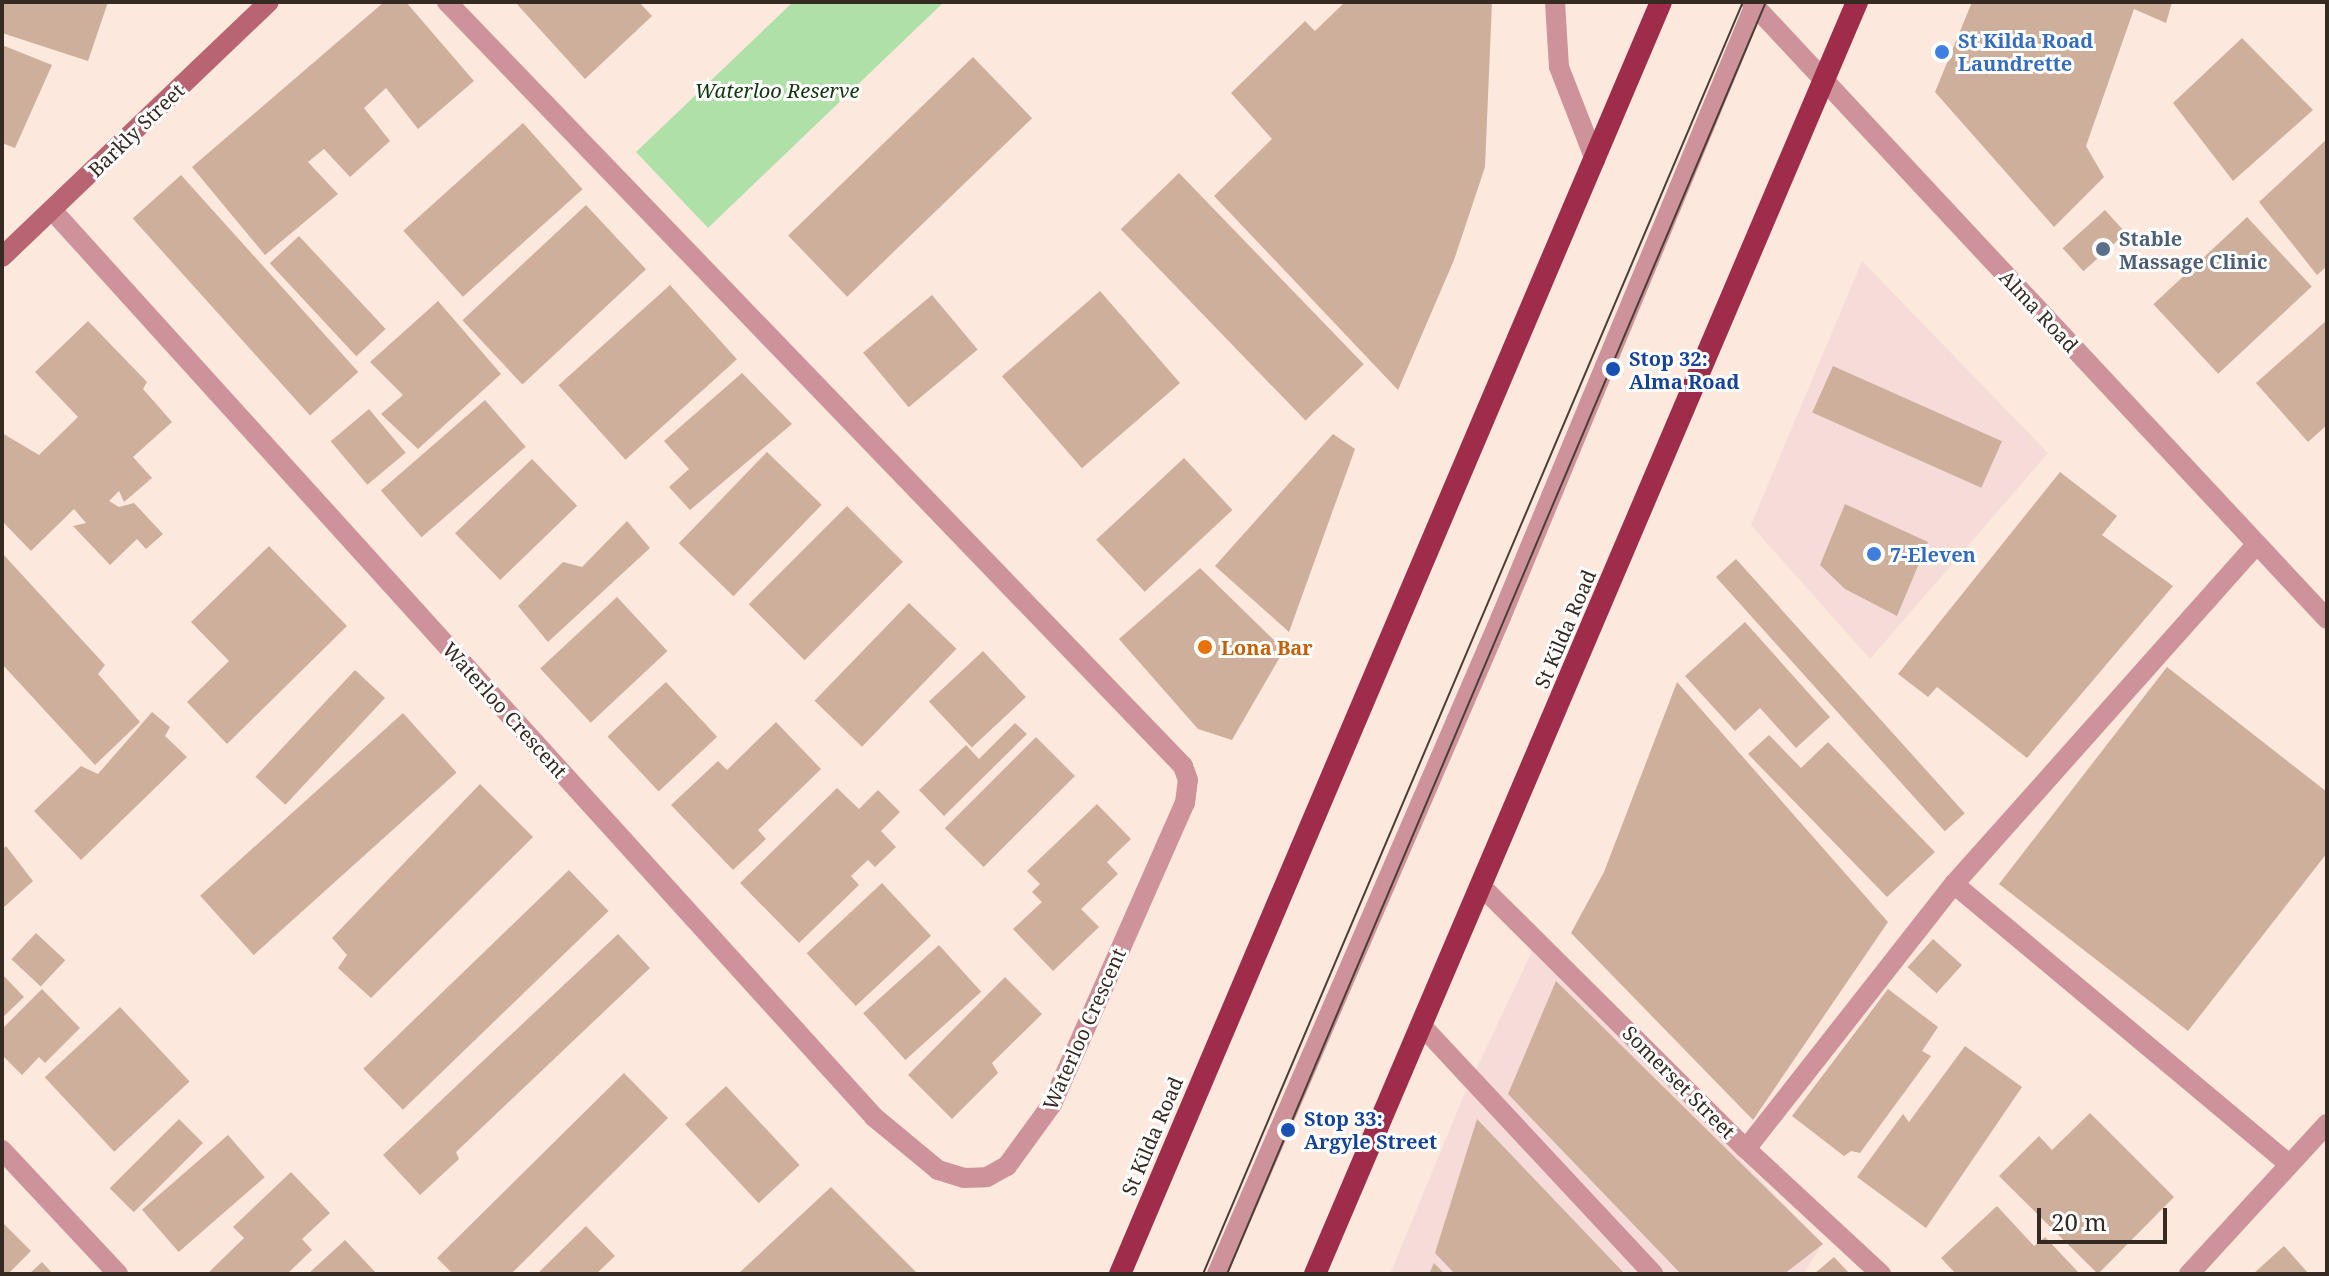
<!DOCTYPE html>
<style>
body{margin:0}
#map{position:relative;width:2329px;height:1276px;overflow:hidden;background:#fce8dc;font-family:"Noto Serif",serif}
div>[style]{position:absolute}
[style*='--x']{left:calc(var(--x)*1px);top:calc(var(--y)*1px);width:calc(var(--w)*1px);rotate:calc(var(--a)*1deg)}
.commercial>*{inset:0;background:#f6dcd8}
.green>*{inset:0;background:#aee0a7}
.building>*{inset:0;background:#ceaf9b;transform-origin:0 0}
.service>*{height:20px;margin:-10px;padding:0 10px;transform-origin:10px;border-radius:10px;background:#cd929a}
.minor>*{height:20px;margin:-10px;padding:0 10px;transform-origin:10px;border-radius:10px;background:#cd929a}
.tertiary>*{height:20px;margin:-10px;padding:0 10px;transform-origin:10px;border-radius:10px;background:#cd929a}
.secondary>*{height:20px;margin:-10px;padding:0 10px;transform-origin:10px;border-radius:10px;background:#b86472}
.trunk>*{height:22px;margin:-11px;padding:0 11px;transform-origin:11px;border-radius:11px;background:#9f2c4a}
.tram>*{height:2px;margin:-1px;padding:0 1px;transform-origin:1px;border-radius:1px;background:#4a3e36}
.dots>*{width:22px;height:22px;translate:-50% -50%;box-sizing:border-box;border:4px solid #fff;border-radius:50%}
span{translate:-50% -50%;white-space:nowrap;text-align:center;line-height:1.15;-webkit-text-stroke:6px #fff;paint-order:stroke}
.shop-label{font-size:20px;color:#366cbe;font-weight:700}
.left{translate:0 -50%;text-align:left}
.park-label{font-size:20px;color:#12360d;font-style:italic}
.street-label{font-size:20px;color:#362b23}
.service-label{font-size:20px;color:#4e5e75;font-weight:700}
.transit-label{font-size:20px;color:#164399;font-weight:700}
.food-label{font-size:20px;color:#c56008;font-weight:700}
.frame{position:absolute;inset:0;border:4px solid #362b23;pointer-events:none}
.scale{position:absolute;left:2037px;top:1208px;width:130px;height:36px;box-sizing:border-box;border:4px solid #362b23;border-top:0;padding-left:10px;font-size:24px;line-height:28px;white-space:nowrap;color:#362b23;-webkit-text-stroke:6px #fff;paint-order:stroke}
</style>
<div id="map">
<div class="commercial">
<div style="clip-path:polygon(1862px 261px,2048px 453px,1870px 659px,1751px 525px)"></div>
<div style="clip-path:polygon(1534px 947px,1823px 1244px,1803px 1274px,1390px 1274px,1464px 1095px)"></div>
</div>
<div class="green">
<div style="clip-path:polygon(793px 2px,944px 2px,708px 228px,636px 152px)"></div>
</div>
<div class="building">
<div style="clip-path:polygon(2px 2px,108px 2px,88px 61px,2px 33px)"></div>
<div style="clip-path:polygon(384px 2px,406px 2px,474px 81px,418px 129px,386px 88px,364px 108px,390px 141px,350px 177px,324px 149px,308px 162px,338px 194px,265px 255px,192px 167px)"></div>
<div style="clip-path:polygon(515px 2px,639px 2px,652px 16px,585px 79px)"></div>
<div style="clip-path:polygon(1345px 2px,1492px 2px,1485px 167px,1454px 260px,1398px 390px,1214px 196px,1272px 139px,1231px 93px,1305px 21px,1315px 31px)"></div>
<div style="clip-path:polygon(1972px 2px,2172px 2px,2166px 23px,2134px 9px,2086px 146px,2104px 177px,2054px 227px,1935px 92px)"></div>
<div style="clip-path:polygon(2242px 38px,2313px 110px,2233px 181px,2173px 103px)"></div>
<div style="clip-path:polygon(2px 45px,52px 65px,15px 148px,2px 143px)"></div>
<div style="left:973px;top:57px;width:85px;height:257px;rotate:46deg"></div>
<div style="left:523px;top:123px;width:89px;height:161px;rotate:48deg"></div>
<div style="clip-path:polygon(2327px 139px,2327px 266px,2317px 275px,2259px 202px)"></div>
<div style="left:1179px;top:173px;width:266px;height:81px;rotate:46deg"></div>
<div style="left:181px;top:175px;width:265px;height:65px;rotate:48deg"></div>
<div style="left:586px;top:205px;width:88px;height:169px;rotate:47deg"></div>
<div style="left:2105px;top:210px;width:31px;height:57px;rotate:48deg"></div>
<div style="left:2247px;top:217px;width:95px;height:128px;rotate:47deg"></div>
<div style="left:299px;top:236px;width:127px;height:40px;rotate:47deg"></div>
<div style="left:670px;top:285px;width:100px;height:150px;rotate:48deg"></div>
<div style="left:1100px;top:291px;width:122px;height:130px;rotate:49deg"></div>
<div style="left:932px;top:295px;width:71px;height:90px;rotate:50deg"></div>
<div style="clip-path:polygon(438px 301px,501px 374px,418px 449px,381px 414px,403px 395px,370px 362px)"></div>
<div style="clip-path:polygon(2327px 320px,2327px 425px,2308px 442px,2256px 383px)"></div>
<div style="clip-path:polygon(88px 321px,147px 382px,143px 389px,172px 422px,133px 457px,152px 478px,124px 502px,119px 491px,109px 501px,119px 507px,134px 503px,163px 534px,146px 549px,137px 539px,110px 565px,73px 526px,86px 523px,74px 509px,31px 551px,2px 521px,2px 433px,39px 455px,78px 417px,35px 372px)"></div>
<div style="left:1833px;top:366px;width:185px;height:51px;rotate:24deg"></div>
<div style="clip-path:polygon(742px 373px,792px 424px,690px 510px,669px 487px,689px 469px,664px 441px)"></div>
<div style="left:485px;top:400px;width:62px;height:138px;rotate:49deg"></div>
<div style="left:369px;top:409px;width:57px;height:50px;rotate:50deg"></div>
<div style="clip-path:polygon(1333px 434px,1355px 449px,1289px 632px,1215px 566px)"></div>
<div style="left:767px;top:452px;width:76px;height:127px;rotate:44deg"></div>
<div style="left:1184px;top:458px;width:71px;height:120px;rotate:47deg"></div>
<div style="left:532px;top:459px;width:65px;height:107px;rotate:46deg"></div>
<div style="clip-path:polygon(2060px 472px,2117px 516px,2102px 535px,2173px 586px,2027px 758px,1937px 687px,1928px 697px,1898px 674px)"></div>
<div style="clip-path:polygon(1845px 504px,1928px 542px,1897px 616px,1845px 589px,1820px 565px)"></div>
<div style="left:847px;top:506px;width:79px;height:139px;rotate:45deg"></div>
<div style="clip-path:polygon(627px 521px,650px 548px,548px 642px,518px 606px,563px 562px,582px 567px)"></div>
<div style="clip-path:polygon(269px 546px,347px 626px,227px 744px,187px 702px,229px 661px,191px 622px)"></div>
<div style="clip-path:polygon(2px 553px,105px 665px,98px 674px,140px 722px,95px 765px,2px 664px)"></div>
<div style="left:1736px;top:559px;width:342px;height:27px;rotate:48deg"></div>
<div style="clip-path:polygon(1200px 568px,1284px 650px,1232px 740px,1198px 729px,1119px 639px)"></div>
<div style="left:617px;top:597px;width:74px;height:105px;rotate:47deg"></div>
<div style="left:909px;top:603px;width:66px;height:136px;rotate:44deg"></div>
<div style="clip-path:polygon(1745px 622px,1830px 717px,1796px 748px,1760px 708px,1735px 731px,1685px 676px)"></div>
<div style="left:983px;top:651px;width:63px;height:74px;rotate:47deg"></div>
<div style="clip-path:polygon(2167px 667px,2327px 792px,2327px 853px,2188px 1031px,1999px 884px)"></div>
<div style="left:355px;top:670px;width:41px;height:146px;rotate:43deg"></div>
<div style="left:666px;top:682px;width:75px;height:80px;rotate:47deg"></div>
<div style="clip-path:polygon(1677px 682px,1888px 922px,1753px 1120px,1571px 933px,1604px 872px)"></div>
<div style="clip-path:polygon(152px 712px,170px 727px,165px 736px,187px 757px,81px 860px,34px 811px,81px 766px,98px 774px)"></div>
<div style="left:403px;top:713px;width:80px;height:273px;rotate:48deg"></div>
<div style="clip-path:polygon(776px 722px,821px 769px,758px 830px,766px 839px,733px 870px,671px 805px,718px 761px,727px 770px)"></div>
<div style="clip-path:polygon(1015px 723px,1027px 734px,944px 816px,919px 790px,966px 745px,979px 759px)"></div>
<div style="clip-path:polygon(1769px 735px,1801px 768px,1828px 742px,1935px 852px,1887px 897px,1748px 754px)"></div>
<div style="left:1036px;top:737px;width:55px;height:129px;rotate:45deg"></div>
<div style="clip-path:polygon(480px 784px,533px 837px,371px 998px,338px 968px,347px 955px,332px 938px)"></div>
<div style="clip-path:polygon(837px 788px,859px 809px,878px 790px,900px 812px,881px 831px,896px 847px,875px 867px,868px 860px,851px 876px,859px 885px,799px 943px,740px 883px)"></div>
<div style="clip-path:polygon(1097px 804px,1131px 839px,1107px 862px,1118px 874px,1081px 909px,1099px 927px,1053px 971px,1013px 929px,1042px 902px,1032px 892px,1040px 884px,1027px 871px)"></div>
<div style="clip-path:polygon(6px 846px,33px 881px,2px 909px,2px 850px)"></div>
<div style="left:569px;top:870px;width:57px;height:286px;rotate:46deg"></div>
<div style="left:882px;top:883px;width:72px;height:103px;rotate:47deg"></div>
<div style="left:36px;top:933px;width:40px;height:36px;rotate:43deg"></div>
<div style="clip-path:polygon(618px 934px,650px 968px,456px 1152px,459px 1159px,420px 1195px,383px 1155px)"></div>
<div style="left:1933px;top:939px;width:39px;height:38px;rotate:42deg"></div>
<div style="left:939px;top:945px;width:63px;height:102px;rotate:48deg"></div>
<div style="clip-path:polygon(2px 974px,24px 997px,2px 1018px)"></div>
<div style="clip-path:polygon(1005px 977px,1042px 1014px,992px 1063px,998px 1073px,952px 1119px,908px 1075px)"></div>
<div style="clip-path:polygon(1556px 981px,1823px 1244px,1784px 1274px,1681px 1274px,1508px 1094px)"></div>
<div style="clip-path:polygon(42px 989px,80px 1028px,45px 1063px,39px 1057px,22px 1075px,2px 1055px,2px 1029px)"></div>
<div style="clip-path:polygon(1888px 989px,1938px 1027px,1922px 1051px,1931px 1056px,1860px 1153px,1851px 1151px,1844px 1156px,1792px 1116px)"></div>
<div style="left:120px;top:1007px;width:102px;height:103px;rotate:47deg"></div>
<div style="clip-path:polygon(1965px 1046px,2022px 1087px,1926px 1228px,1857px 1177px,1903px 1114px,1909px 1122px)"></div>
<div style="clip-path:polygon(624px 1073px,668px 1118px,511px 1274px,453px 1274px,437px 1258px)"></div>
<div style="left:726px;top:1086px;width:108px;height:56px;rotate:47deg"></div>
<div style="clip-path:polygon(2090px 1113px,2174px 1197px,2098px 1274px,1999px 1176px,2039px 1136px,2052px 1150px)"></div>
<div style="left:179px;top:1119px;width:34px;height:98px;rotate:45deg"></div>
<div style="clip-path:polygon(1477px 1119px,1625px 1274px,1455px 1274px,1435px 1253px)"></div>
<div style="left:228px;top:1135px;width:56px;height:114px;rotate:49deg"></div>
<div style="clip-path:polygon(291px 1172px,330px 1213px,302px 1239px,312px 1250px,287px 1274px,207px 1274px,244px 1238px,233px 1227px)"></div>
<div style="clip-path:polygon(831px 1187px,918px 1274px,738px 1274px)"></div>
<div style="clip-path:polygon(1997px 1206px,2034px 1246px,2045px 1237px,2080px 1274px,1956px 1274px,1941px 1258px)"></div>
<div style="clip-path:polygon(2px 1222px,31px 1251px,8px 1274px,2px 1274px)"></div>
<div style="clip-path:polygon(586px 1226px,615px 1256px,596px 1274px,537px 1274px)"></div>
<div style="clip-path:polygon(345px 1240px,377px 1274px,308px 1274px)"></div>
<div style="clip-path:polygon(2284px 1246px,2309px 1274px,2253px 1274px)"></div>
<div style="clip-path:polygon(1834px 1257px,1850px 1274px,1814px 1274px)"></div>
<div style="clip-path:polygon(42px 1262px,53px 1274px,29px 1274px)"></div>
<div style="clip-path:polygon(1434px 1263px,1445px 1274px,1429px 1274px)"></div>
</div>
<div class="service">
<div style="--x:1954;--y:884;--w:437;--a:39.9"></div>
<div style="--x:1422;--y:1026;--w:339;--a:47"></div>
<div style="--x:1746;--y:1149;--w:337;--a:-51.9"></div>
<div style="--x:1954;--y:884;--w:454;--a:-48.3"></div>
<div style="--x:1217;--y:1274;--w:716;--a:-66.62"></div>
<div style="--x:1501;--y:617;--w:666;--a:-67.48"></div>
</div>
<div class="minor">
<div style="--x:52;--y:210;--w:1224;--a:47.81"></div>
<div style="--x:874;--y:1117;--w:83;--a:39.6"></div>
<div style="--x:938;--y:1170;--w:27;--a:17"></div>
<div style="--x:964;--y:1178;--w:23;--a:-2"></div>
<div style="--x:987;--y:1177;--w:23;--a:-29"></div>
<div style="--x:1007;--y:1166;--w:77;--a:-54"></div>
<div style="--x:1052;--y:1104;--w:329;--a:-66.2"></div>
<div style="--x:1185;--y:803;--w:23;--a:-83"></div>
<div style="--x:1188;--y:780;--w:15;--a:-110"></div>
<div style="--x:1183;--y:766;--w:1061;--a:-133.93"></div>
<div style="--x:1481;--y:886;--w:373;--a:44.8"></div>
<div style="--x:1746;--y:1149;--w:184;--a:42.8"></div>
<div style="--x:2;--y:1150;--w:170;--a:46.9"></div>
<div style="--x:2189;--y:1274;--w:204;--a:-47.4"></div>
</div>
<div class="tertiary">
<div style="--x:1555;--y:2;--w:65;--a:86.5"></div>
<div style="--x:1559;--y:67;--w:100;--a:68.8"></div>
<div style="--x:1751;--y:2;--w:844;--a:46.97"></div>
</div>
<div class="secondary">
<div style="--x:2;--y:257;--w:369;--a:-43.7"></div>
</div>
<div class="trunk">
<div style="--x:1120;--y:1274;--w:1382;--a:-66.96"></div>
<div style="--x:1315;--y:1274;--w:1383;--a:-66.92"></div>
</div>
<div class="tram">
<div style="--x:1203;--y:1274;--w:1382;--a:-67"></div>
<div style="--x:1227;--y:1274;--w:1381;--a:-67.04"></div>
</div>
<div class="dots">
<div style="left:1942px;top:52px;background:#3f7fe0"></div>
<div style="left:2103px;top:249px;background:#5c6f8a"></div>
<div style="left:1613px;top:369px;background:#1a4fb4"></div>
<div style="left:1874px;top:554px;background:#3f7fe0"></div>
<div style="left:1205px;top:647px;background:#e8710a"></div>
<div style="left:1288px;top:1130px;background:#1a4fb4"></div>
</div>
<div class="shop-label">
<span class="left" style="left:1958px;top:52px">St Kilda Road<br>Laundrette</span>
<span class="left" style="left:1890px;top:554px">7-Eleven</span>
</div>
<div class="park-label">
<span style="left:777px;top:90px">Waterloo Reserve</span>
</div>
<div class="street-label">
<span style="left:136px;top:130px;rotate:-44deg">Barkly Street</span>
<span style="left:2039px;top:311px;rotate:47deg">Alma Road</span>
<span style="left:1565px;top:629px;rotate:-67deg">St Kilda Road</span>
<span style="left:505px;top:710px;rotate:48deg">Waterloo Crescent</span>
<span style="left:1084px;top:1029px;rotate:-66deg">Waterloo Crescent</span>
<span style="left:1679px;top:1082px;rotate:45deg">Somerset Street</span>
<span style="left:1152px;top:1136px;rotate:-67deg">St Kilda Road</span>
</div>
<div class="service-label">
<span class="left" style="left:2119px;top:250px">Stable<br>Massage Clinic</span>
</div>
<div class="transit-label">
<span class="left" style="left:1629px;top:370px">Stop 32:<br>Alma Road</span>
<span class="left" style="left:1304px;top:1130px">Stop 33:<br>Argyle Street</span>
</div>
<div class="food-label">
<span class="left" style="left:1221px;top:647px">Lona Bar</span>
</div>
<div class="frame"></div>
<div class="scale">20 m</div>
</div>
